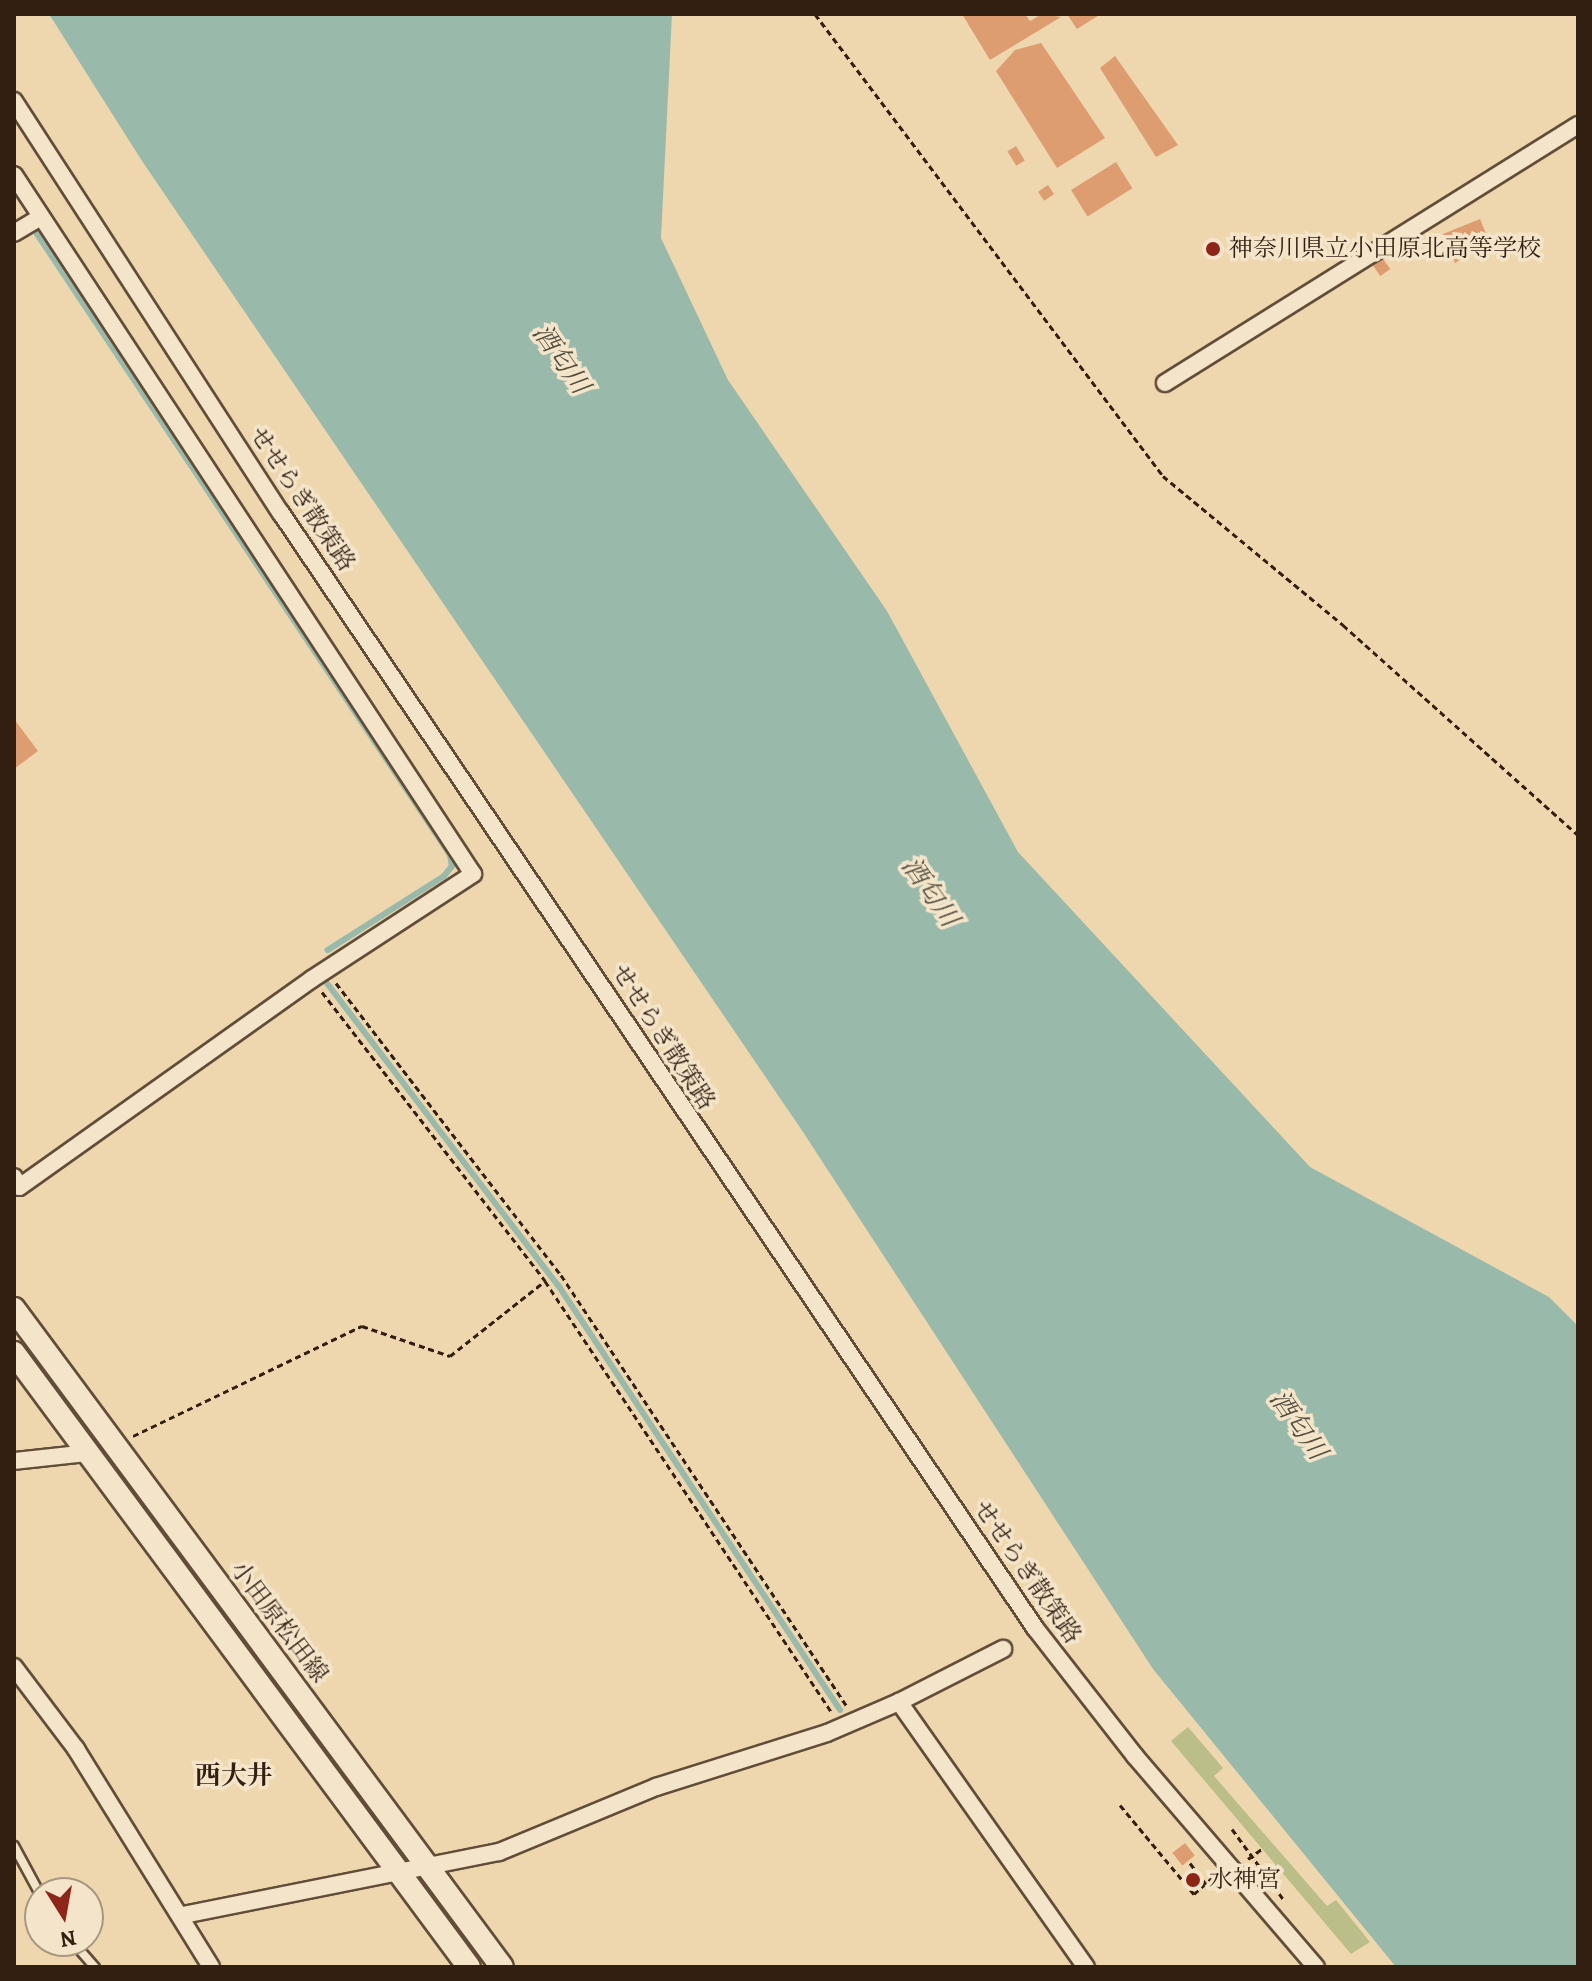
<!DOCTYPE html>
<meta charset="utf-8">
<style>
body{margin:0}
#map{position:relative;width:1592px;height:1981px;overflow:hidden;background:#eed7ae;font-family:Alegreya,"Noto Serif JP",serif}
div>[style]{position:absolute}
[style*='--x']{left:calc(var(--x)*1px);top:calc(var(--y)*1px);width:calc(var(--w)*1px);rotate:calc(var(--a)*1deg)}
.green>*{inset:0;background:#bbbe89}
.water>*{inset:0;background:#99baab}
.stream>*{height:6px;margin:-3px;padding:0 3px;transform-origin:3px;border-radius:3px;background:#99baab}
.building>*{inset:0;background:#dd9d70;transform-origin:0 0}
.path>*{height:3px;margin-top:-1.5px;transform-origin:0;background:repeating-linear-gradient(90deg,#331f12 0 6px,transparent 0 10px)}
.roads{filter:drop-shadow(2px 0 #624d39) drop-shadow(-2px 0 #624d39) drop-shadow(0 2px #624d39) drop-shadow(0 -2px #624d39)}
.service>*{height:8px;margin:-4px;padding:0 4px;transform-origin:4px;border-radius:4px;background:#f4e5ca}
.minor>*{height:16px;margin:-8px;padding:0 8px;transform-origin:8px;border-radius:8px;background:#f4e5ca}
.secondary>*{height:22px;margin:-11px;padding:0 11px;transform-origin:11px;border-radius:11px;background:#f4e5ca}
.dots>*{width:22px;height:22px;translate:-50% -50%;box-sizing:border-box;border:4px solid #f4e5ca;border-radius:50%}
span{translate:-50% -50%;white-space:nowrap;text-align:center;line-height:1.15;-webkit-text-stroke:7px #f4e5ca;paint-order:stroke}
.poi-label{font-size:24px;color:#331f12}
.left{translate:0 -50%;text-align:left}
.street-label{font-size:24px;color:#331f12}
.water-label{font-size:26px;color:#524e40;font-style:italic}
.neighbourhood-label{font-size:26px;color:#331f12;font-weight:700}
.frame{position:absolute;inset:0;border:16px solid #331f12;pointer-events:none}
.north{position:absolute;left:24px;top:1877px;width:80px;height:80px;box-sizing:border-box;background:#f4e5ca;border:2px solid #a79680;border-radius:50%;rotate:169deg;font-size:22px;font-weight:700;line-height:32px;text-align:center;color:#331f12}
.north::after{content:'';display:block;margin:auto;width:28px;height:36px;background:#8f2418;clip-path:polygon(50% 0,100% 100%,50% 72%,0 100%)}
</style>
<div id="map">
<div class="green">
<div style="clip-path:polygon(1188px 1727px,1223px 1768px,1214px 1776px,1327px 1906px,1336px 1900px,1370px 1942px,1351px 1954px,1171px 1741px)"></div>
</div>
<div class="water">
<div style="clip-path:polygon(49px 14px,672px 14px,661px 238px,728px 380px,887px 611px,1018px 852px,1310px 1167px,1549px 1297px,1578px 1326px,1578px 1967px,1396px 1967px,1153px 1669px,803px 1132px,142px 161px)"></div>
</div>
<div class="stream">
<div style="--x:37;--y:234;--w:746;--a:56.37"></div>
<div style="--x:450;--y:855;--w:11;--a:80"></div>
<div style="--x:452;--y:866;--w:13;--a:129"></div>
<div style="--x:444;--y:876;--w:138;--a:147.5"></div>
<div style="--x:326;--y:982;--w:382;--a:52.6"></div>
<div style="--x:558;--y:1285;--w:510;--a:56.43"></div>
</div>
<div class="building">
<div style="clip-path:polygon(962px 14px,1025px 14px,1030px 21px,1042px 14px,1061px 17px,990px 60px)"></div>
<div style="clip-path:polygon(1067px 14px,1101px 14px,1077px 29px)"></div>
<div style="clip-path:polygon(1041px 43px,1105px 138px,1057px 168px,996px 71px,1015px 50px)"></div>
<div style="clip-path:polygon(1115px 56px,1178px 145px,1156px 157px,1100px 68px)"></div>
<div style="left:1016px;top:146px;width:17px;height:10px;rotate:59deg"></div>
<div style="left:1116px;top:162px;width:31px;height:53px;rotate:58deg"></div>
<div style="left:1048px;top:185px;width:11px;height:12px;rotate:56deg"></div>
<div style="clip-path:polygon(1480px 219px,1489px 241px,1455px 263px,1443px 234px)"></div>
<div style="left:1381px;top:256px;width:16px;height:12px;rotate:55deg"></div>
<div style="clip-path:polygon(14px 719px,38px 751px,14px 769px)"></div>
<div style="left:1185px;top:1843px;width:16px;height:16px;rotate:52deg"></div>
</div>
<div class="path">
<div style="--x:815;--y:14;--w:578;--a:53.01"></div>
<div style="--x:1163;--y:476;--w:234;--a:39.6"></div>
<div style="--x:1343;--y:625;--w:315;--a:41.8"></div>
<div style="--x:336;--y:983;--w:369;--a:52.4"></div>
<div style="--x:561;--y:1275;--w:516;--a:56.46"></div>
<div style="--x:322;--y:992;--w:365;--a:52.3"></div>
<div style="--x:545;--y:1281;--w:519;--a:56.4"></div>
<div style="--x:133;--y:1436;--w:254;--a:-25.7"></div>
<div style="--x:362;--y:1326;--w:93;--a:18.8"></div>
<div style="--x:450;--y:1356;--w:121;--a:-38.3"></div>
<div style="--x:1120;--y:1805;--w:116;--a:50.3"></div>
<div style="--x:1194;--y:1894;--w:28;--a:-42"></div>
<div style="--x:1232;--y:1829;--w:88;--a:53.8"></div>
<div style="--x:1248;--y:1859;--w:19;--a:-36"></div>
<div style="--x:1190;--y:1863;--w:26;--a:53"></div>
</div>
<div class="roads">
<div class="service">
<div style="--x:14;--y:1846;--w:55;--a:61.6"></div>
<div style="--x:72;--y:1941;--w:35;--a:49"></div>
</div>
<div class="minor">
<div style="--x:14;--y:101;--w:491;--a:57.1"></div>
<div style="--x:281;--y:513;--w:1346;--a:55.93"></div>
<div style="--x:1035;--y:1628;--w:162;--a:52"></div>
<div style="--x:1135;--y:1756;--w:278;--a:49.4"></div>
<div style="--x:14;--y:175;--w:836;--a:56.71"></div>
<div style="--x:473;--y:874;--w:192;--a:146.9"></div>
<div style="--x:312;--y:979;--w:359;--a:144.6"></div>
<div style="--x:19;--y:1187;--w:11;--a:-117"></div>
<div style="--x:14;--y:233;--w:31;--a:-31"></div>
<div style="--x:1165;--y:383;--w:487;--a:-32"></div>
<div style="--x:14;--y:1461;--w:74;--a:-6.2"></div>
<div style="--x:14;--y:1667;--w:103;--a:52.9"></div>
<div style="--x:76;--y:1749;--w:256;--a:58.2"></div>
<div style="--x:899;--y:1702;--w:117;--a:-27"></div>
<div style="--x:183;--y:1915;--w:322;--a:-11.3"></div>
<div style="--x:499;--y:1852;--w:170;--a:-22.5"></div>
<div style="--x:656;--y:1787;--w:179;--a:-17.5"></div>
<div style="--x:827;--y:1733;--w:78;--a:-23.3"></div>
<div style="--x:899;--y:1702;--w:324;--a:54.8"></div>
</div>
<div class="secondary">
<div style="--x:14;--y:1309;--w:819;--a:53.44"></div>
<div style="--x:14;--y:1353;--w:764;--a:53.46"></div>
</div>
</div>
<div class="dots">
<div style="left:1213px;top:249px;background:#8f2418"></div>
<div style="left:1193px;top:1880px;background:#8f2418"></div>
</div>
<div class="poi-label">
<span class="left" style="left:1229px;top:249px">神奈川県立小田原北高等学校</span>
<span class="left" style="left:1209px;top:1880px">水神宮</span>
</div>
<div class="street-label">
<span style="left:302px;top:499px;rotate:56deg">せせらぎ散策路</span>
<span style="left:663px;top:1037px;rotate:57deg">せせらぎ散策路</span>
<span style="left:1027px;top:1572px;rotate:55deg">せせらぎ散策路</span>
<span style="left:279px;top:1622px;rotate:53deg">小田原松田線</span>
</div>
<div class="water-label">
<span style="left:561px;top:359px;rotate:55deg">酒匂川</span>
<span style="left:930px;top:892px;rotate:55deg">酒匂川</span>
<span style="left:1298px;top:1425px;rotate:55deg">酒匂川</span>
</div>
<div class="neighbourhood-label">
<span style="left:234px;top:1776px">西大井</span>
</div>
<div class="frame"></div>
<div class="north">N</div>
</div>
